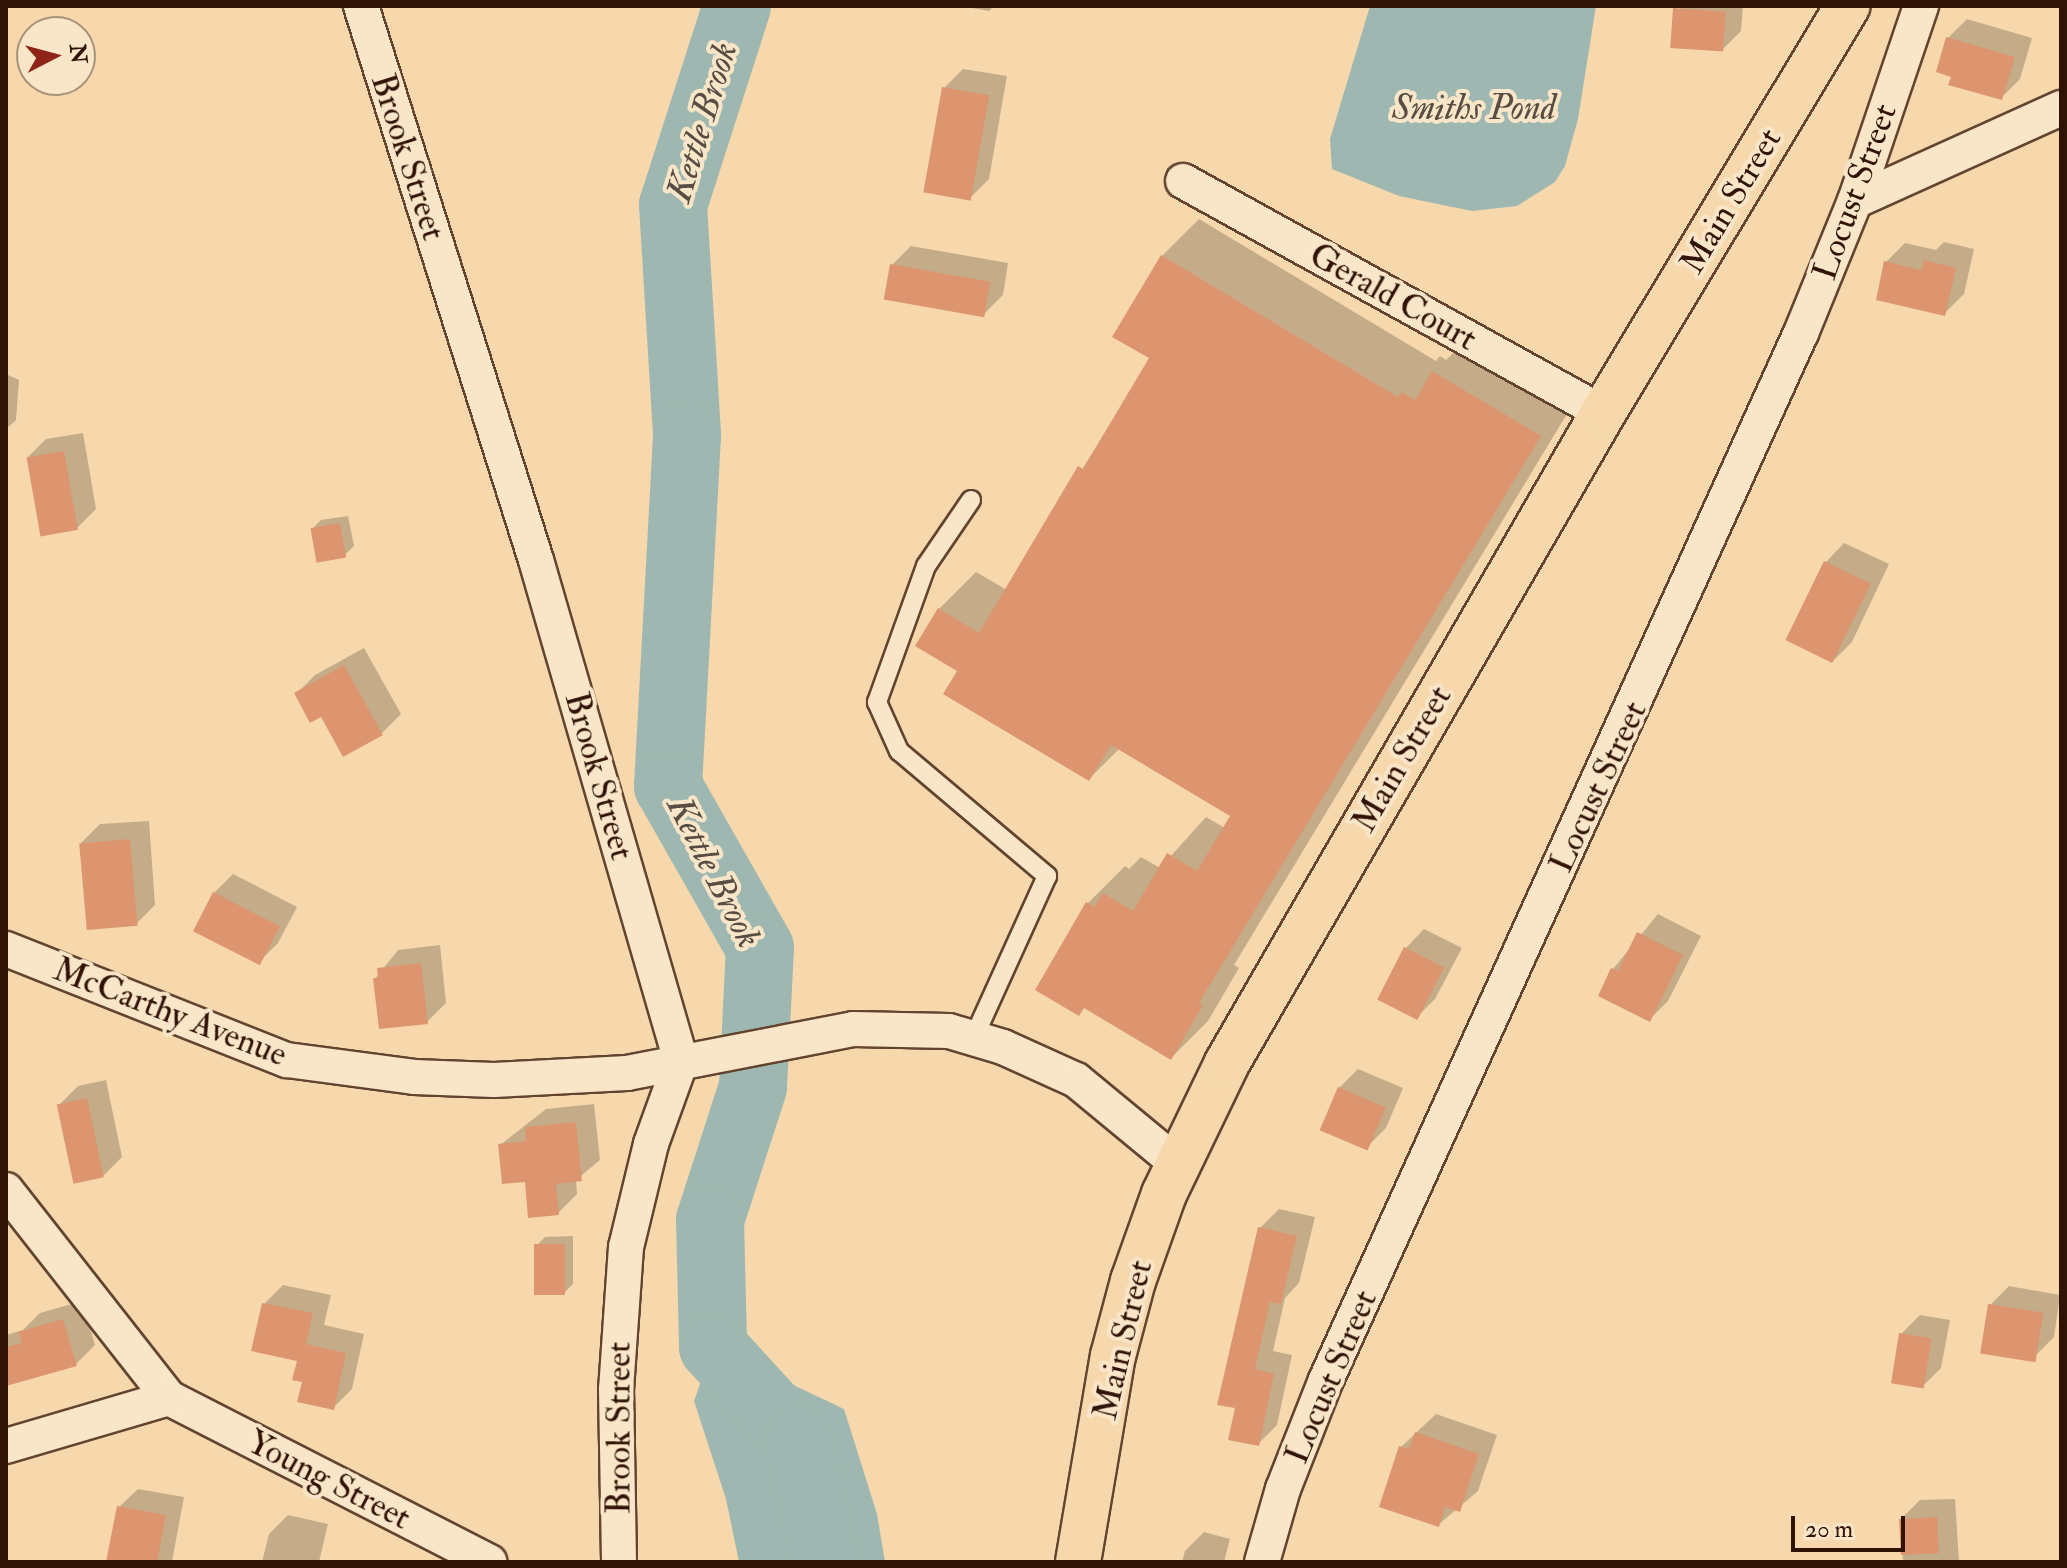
<!DOCTYPE html>
<style>
body{margin:0}
#map{position:relative;width:2067px;height:1568px;overflow:hidden;background:#f6d8ac;font-family:"IM FELL Double Pica",serif}
div>[style]{position:absolute}
[style*='--x']{left:calc(var(--x)*1px);top:calc(var(--y)*1px);width:calc(var(--w)*1px);rotate:calc(var(--a)*1deg)}
.water>*{inset:0;background:#9eb8b1}
.shadow>*{inset:0;background:#0003}
.river>*{height:68px;margin:-34px;padding:0 34px;transform-origin:34px;border-radius:34px;background:#9eb8b1}
.building>*{inset:0;background:#dc956e;transform-origin:0 0}
.roads{filter:drop-shadow(2px 0 #624430) drop-shadow(-2px 0 #624430) drop-shadow(0 2px #624430) drop-shadow(0 -2px #624430)}
.lane>*{height:18px;margin:-9px;padding:0 9px;transform-origin:9px;border-radius:9px;background:#f9e6c9}
.street>*{height:34px;margin:-17px;padding:0 17px;transform-origin:17px;border-radius:17px;background:#f9e6c9}
.highway>*{height:44px;margin:-22px;padding:0 22px;transform-origin:22px;border-radius:22px;background:#f6d8ac}
span{translate:-50% -50%;white-space:nowrap;text-align:center;line-height:1.15;-webkit-text-stroke:8px #f9e6c9;paint-order:stroke}
.street-label{font-size:34px;color:#311306}
.water-label{font-size:36px;color:#574d42;font-style:italic}
.frame{position:absolute;inset:0;border:8px solid #311306;pointer-events:none}
.north{position:absolute;left:16px;top:16px;width:80px;height:80px;box-sizing:border-box;background:#f9e6c9;border:2px solid #a9927b;border-radius:50%;rotate:84deg;font-size:22px;font-weight:700;line-height:32px;text-align:center;color:#311306}
.north::after{content:'';display:block;margin:auto;width:28px;height:36px;background:#8f2418;clip-path:polygon(50% 0,100% 100%,50% 72%,0 100%)}
.scale{position:absolute;left:1791px;top:1516px;width:114px;height:36px;box-sizing:border-box;border:4px solid #311306;border-top:0;padding-left:10px;font-size:24px;line-height:28px;white-space:nowrap;color:#311306;-webkit-text-stroke:6px #f9e6c9;paint-order:stroke}
</style>
<div id="map">
<div class="water">
<div style="clip-path:polygon(1370px 6px,1596px 6px,1578px 119px,1565px 166px,1555px 182px,1517px 206px,1472px 211px,1399px 196px,1332px 169px,1330px 139px)"></div>
<div style="clip-path:polygon(713px 1347px,844px 1409px,877px 1514px,885px 1562px,739px 1562px,726px 1499px,694px 1401px)"></div>
</div>
<div class="shadow">
<div style="clip-path:polygon(961px 6px,994px 6px,989px 11px)"></div>
<div style="clip-path:polygon(1678px 6px,1743px 6px,1741px 31px,1722px 50px)"></div>
<div style="clip-path:polygon(1967px 19px,2032px 38px,2020px 79px,2001px 98px,1953px 76px,1948px 38px)"></div>
<div style="clip-path:polygon(963px 69px,1007px 76px,989px 179px,970px 198px,944px 88px)"></div>
<div style="clip-path:polygon(1199px 219px,1436px 361px,1440px 356px,1446px 360px,1471px 336px,1576px 399px,1234px 965px,1239px 968px,1208px 1021px,1171px 1058px,1086px 1006px,1079px 1014px,1088px 903px,1125px 866px,1129px 869px,1141px 857px,1160px 868px,1206px 817px,1225px 828px,1233px 815px,1120px 748px,1089px 779px,960px 670px,939px 609px,976px 572px,1007px 590px,1152px 357px,1162px 256px)"></div>
<div style="clip-path:polygon(1944px 242px,1974px 249px,1964px 294px,1945px 313px,1886px 262px,1905px 243px,1936px 250px)"></div>
<div style="clip-path:polygon(911px 246px,1008px 263px,1003px 295px,984px 314px,892px 265px)"></div>
<div style="clip-path:polygon(6px 374px,19px 380px,16px 420px,6px 429px)"></div>
<div style="clip-path:polygon(83px 433px,96px 509px,77px 528px,27px 458px,46px 439px)"></div>
<div style="clip-path:polygon(348px 516px,354px 546px,345px 555px,312px 529px,321px 520px)"></div>
<div style="clip-path:polygon(1844px 543px,1889px 564px,1852px 642px,1833px 661px,1826px 562px)"></div>
<div style="clip-path:polygon(364px 648px,401px 714px,382px 733px,343px 755px,321px 715px,296px 694px,315px 675px)"></div>
<div style="clip-path:polygon(149px 821px,155px 905px,136px 924px,81px 843px,100px 824px)"></div>
<div style="clip-path:polygon(233px 874px,297px 907px,278px 943px,259px 962px,214px 893px)"></div>
<div style="clip-path:polygon(1658px 914px,1701px 936px,1668px 1001px,1649px 1020px,1613px 969px)"></div>
<div style="clip-path:polygon(1424px 929px,1462px 948px,1435px 999px,1416px 1018px,1379px 999px,1406px 948px)"></div>
<div style="clip-path:polygon(440px 945px,446px 1003px,427px 1022px,375px 979px,398px 950px)"></div>
<div style="clip-path:polygon(1358px 1069px,1403px 1088px,1386px 1128px,1367px 1147px,1339px 1088px)"></div>
<div style="clip-path:polygon(106px 1080px,122px 1157px,103px 1176px,59px 1105px,78px 1086px)"></div>
<div style="clip-path:polygon(594px 1104px,600px 1160px,576px 1180px,577px 1194px,558px 1213px,500px 1145px,546px 1109px)"></div>
<div style="clip-path:polygon(1279px 1209px,1315px 1217px,1299px 1283px,1285px 1298px,1273px 1351px,1292px 1355px,1277px 1425px,1258px 1444px,1237px 1407px,1260px 1228px)"></div>
<div style="clip-path:polygon(573px 1236px,573px 1284px,564px 1293px,536px 1246px,545px 1237px)"></div>
<div style="clip-path:polygon(283px 1285px,331px 1295px,324px 1325px,364px 1334px,352px 1389px,333px 1408px,264px 1304px)"></div>
<div style="clip-path:polygon(2009px 1286px,2060px 1295px,2054px 1337px,2035px 1356px,1990px 1305px)"></div>
<div style="clip-path:polygon(82px 1301px,95px 1345px,76px 1364px,6px 1384px,6px 1335px,23px 1330px,40px 1313px)"></div>
<div style="clip-path:polygon(1920px 1315px,1950px 1320px,1941px 1368px,1922px 1387px,1901px 1334px)"></div>
<div style="clip-path:polygon(1436px 1414px,1497px 1435px,1478px 1491px,1438px 1525px,1401px 1447px)"></div>
<div style="clip-path:polygon(138px 1489px,184px 1497px,172px 1562px,108px 1562px,119px 1507px)"></div>
<div style="clip-path:polygon(1955px 1499px,1959px 1561px,2004px 1562px,1903px 1562px,1901px 1519px,1920px 1500px)"></div>
<div style="clip-path:polygon(288px 1515px,328px 1524px,319px 1562px,262px 1562px,269px 1534px)"></div>
<div style="clip-path:polygon(1204px 1532px,1230px 1539px,1224px 1562px,1182px 1562px,1185px 1551px)"></div>
</div>
<div class="river">
<div style="--x:737;--y:6;--w:209;--a:107.8"></div>
<div style="--x:673;--y:205;--w:231;--a:86.5"></div>
<div style="--x:687;--y:436;--w:351;--a:93.1"></div>
<div style="--x:668;--y:786;--w:186;--a:60.4"></div>
<div style="--x:760;--y:948;--w:139;--a:92.9"></div>
<div style="--x:753;--y:1087;--w:140;--a:107.9"></div>
<div style="--x:710;--y:1220;--w:127;--a:88.6"></div>
<div style="--x:713;--y:1347;--w:127;--a:47.5"></div>
<div style="--x:799;--y:1441;--w:124;--a:77.4"></div>
</div>
<div class="building">
<div style="left:1673px;top:8px;width:53px;height:40px;rotate:4deg"></div>
<div style="clip-path:polygon(1946px 37px,2015px 57px,2002px 100px,1948px 85px,1951px 77px,1936px 72px)"></div>
<div style="left:942px;top:87px;width:48px;height:107px;rotate:10deg"></div>
<div style="clip-path:polygon(1161px 255px,1398px 397px,1402px 392px,1415px 400px,1432px 371px,1541px 436px,1199px 1003px,1203px 1005px,1171px 1060px,1084px 1008px,1079px 1016px,1035px 990px,1086px 902px,1094px 907px,1103px 893px,1133px 911px,1167px 853px,1197px 871px,1230px 816px,1111px 745px,1089px 781px,943px 694px,957px 671px,915px 646px,938px 608px,979px 633px,1078px 466px,1083px 469px,1149px 358px,1112px 337px)"></div>
<div style="clip-path:polygon(1924px 260px,1956px 268px,1945px 316px,1876px 300px,1884px 261px,1921px 270px)"></div>
<div style="left:890px;top:264px;width:102px;height:36px;rotate:10deg"></div>
<div style="left:64px;top:451px;width:80px;height:38px;rotate:80deg"></div>
<div style="left:340px;top:523px;width:35px;height:30px;rotate:80deg"></div>
<div style="left:1824px;top:561px;width:52px;height:88px;rotate:26deg"></div>
<div style="clip-path:polygon(344px 665px,383px 735px,343px 757px,321px 717px,310px 723px,294px 693px)"></div>
<div style="left:130px;top:839px;width:87px;height:51px;rotate:85deg"></div>
<div style="left:213px;top:892px;width:75px;height:44px;rotate:27deg"></div>
<div style="clip-path:polygon(1637px 932px,1683px 955px,1650px 1022px,1598px 996px,1611px 968px,1618px 971px)"></div>
<div style="left:1404px;top:947px;width:45px;height:59px;rotate:27deg"></div>
<div style="clip-path:polygon(421px 963px,428px 1024px,379px 1029px,373px 978px,378px 978px,377px 968px)"></div>
<div style="left:1338px;top:1087px;width:52px;height:47px;rotate:23deg"></div>
<div style="left:87px;top:1098px;width:81px;height:31px;rotate:78deg"></div>
<div style="clip-path:polygon(576px 1122px,582px 1181px,556px 1184px,559px 1215px,528px 1218px,525px 1182px,502px 1184px,498px 1144px,526px 1141px,525px 1127px)"></div>
<div style="clip-path:polygon(1258px 1227px,1297px 1236px,1281px 1304px,1270px 1302px,1255px 1369px,1274px 1374px,1259px 1446px,1228px 1440px,1235px 1408px,1217px 1405px)"></div>
<div style="left:565px;top:1244px;width:51px;height:31px;rotate:90deg"></div>
<div style="clip-path:polygon(262px 1303px,313px 1313px,306px 1344px,346px 1353px,334px 1410px,297px 1402px,302px 1382px,292px 1380px,297px 1361px,251px 1351px)"></div>
<div style="left:1988px;top:1304px;width:56px;height:50px;rotate:9deg"></div>
<div style="clip-path:polygon(63px 1319px,77px 1366px,6px 1386px,6px 1347px,22px 1343px,18px 1332px)"></div>
<div style="left:1899px;top:1333px;width:33px;height:51px;rotate:9deg"></div>
<div style="clip-path:polygon(1415px 1432px,1479px 1454px,1460px 1512px,1445px 1507px,1439px 1527px,1379px 1507px,1399px 1446px,1409px 1449px)"></div>
<div style="clip-path:polygon(117px 1506px,166px 1515px,157px 1562px,106px 1562px)"></div>
<div style="left:1937px;top:1517px;width:36px;height:38px;rotate:87deg"></div>
</div>
<div class="roads">
<div class="lane">
<div style="--x:971;--y:500;--w:80;--a:124.3"></div>
<div style="--x:926;--y:566;--w:145;--a:109.8"></div>
<div style="--x:877;--y:702;--w:54;--a:65.8"></div>
<div style="--x:899;--y:751;--w:194;--a:40.2"></div>
<div style="--x:1047;--y:876;--w:179;--a:114.4"></div>
</div>
<div class="street">
<div style="--x:361;--y:6;--w:581;--a:72.47"></div>
<div style="--x:536;--y:560;--w:522;--a:73.86"></div>
<div style="--x:681;--y:1061;--w:88;--a:109.9"></div>
<div style="--x:651;--y:1144;--w:106;--a:103.6"></div>
<div style="--x:626;--y:1247;--w:142;--a:94"></div>
<div style="--x:616;--y:1389;--w:173;--a:89"></div>
<div style="--x:1183;--y:181;--w:480;--a:28.9"></div>
<div style="--x:1855;--y:201;--w:226;--a:-24.3"></div>
<div style="--x:6;--y:949;--w:302;--a:21.6"></div>
<div style="--x:287;--y:1060;--w:128;--a:7.6"></div>
<div style="--x:414;--y:1077;--w:80;--a:2.1"></div>
<div style="--x:494;--y:1080;--w:133;--a:-3"></div>
<div style="--x:627;--y:1073;--w:230;--a:-11"></div>
<div style="--x:853;--y:1029;--w:96;--a:1.2"></div>
<div style="--x:949;--y:1031;--w:56;--a:16.5"></div>
<div style="--x:1003;--y:1047;--w:80;--a:24.3"></div>
<div style="--x:1076;--y:1080;--w:132;--a:39.5"></div>
<div style="--x:6;--y:1190;--w:264;--a:51.9"></div>
<div style="--x:169;--y:1398;--w:360;--a:27.1"></div>
<div style="--x:6;--y:1446;--w:170;--a:-16.4"></div>
<div style="--x:1262;--y:1562;--w:76;--a:-74"></div>
<div style="--x:1283;--y:1489;--w:117;--a:-68.5"></div>
<div style="--x:1326;--y:1380;--w:1150;--a:-65.6"></div>
<div style="--x:1801;--y:333;--w:143;--a:-67.8"></div>
<div style="--x:1855;--y:201;--w:206;--a:-71.3"></div>
</div>
<div class="highway">
<div style="--x:1078;--y:1562;--w:209;--a:-80.4"></div>
<div style="--x:1113;--y:1356;--w:78;--a:-75.1"></div>
<div style="--x:1133;--y:1281;--w:92;--a:-70.4"></div>
<div style="--x:1164;--y:1194;--w:145;--a:-64.3"></div>
<div style="--x:1227;--y:1063;--w:751;--a:-59.95"></div>
<div style="--x:1603;--y:413;--w:475;--a:-59"></div>
</div>
</div>
<div class="street-label">
<span style="left:408px;top:157px;rotate:72deg">Brook Street</span>
<span style="left:1855px;top:192px;rotate:-70deg">Locust Street</span>
<span style="left:1731px;top:201px;rotate:-59deg">Main Street</span>
<span style="left:1393px;top:297px;rotate:29deg">Gerald Court</span>
<span style="left:1402px;top:759px;rotate:-60deg">Main Street</span>
<span style="left:599px;top:776px;rotate:74deg">Brook Street</span>
<span style="left:1598px;top:787px;rotate:-65deg">Locust Street</span>
<span style="left:170px;top:1012px;rotate:21deg">McCarthy Avenue</span>
<span style="left:1123px;top:1340px;rotate:-77deg">Main Street</span>
<span style="left:1331px;top:1377px;rotate:-67deg">Locust Street</span>
<span style="left:619px;top:1428px;rotate:-90deg">Brook Street</span>
<span style="left:329px;top:1480px;rotate:27deg">Young Street</span>
</div>
<div class="water-label">
<span style="left:1474px;top:108px">Smiths Pond</span>
<span style="left:702px;top:122px;rotate:-73deg">Kettle Brook</span>
<span style="left:714px;top:872px;rotate:63deg">Kettle Brook</span>
</div>
<div class="frame"></div>
<div class="north">N</div>
<div class="scale">20 m</div>
</div>
